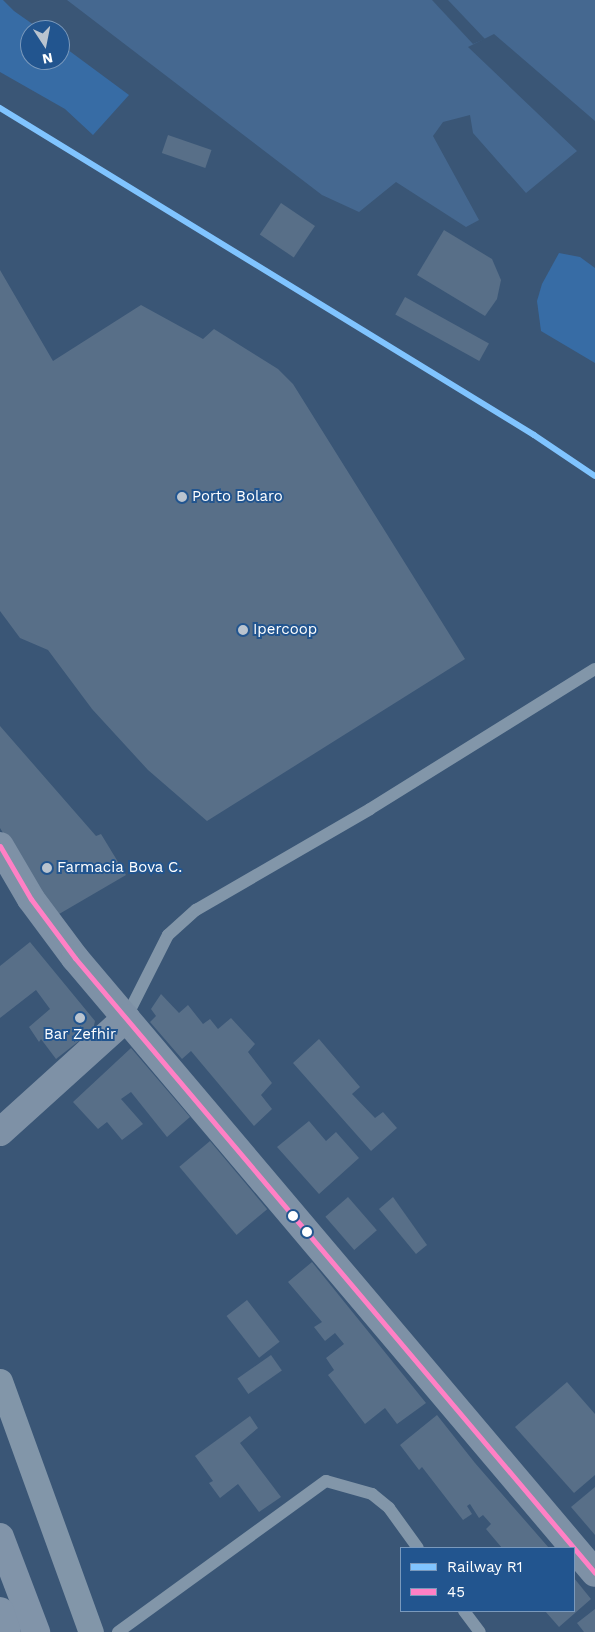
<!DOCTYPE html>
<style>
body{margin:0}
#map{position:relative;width:595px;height:1632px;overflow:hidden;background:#3a5676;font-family:"Work Sans",sans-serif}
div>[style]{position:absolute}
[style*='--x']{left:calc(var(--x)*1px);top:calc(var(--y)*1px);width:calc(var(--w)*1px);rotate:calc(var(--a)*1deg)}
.green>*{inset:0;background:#376ca5}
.water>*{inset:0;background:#456890}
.pier>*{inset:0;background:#3a5676}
.building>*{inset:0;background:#586f88;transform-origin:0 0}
.lane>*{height:12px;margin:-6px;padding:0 6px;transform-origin:6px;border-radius:6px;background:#8296a9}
.street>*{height:25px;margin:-12.5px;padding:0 12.5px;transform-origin:12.5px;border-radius:12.5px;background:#8296a9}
.secondary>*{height:28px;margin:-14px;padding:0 14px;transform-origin:14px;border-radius:14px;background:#7e91a6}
.highway>*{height:28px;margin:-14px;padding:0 14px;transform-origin:14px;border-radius:14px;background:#8194a9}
.bus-1>*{height:5px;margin:-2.5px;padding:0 2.5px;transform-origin:2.5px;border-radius:2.5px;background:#ff80c5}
.rail-1>*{height:6px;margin:-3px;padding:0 3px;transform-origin:3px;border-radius:3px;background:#80c4ff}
.dots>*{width:14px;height:14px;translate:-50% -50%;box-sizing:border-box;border:2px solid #22558f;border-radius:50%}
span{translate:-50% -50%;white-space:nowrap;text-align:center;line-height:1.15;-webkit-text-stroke:4px #22558f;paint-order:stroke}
.poi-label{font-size:15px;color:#fff}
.left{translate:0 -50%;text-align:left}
.legend{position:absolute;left:400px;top:1547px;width:175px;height:65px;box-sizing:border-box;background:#22558f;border:1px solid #7a99bc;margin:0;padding:6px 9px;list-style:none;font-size:15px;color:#fff}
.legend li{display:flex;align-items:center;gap:10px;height:25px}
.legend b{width:25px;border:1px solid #7a99bc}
.north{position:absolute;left:20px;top:20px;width:50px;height:50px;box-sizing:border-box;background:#22558f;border:1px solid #7a99bc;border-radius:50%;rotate:169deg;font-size:14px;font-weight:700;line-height:20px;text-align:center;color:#fff}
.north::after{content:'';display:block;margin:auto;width:18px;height:22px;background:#bac4cf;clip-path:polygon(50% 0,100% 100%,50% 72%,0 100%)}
</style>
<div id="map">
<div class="green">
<div style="clip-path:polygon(0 0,3px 0,14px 11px,41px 30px,30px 30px,30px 60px,60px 60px,60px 44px,129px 95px,93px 135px,65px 109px,0 72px)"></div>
<div style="clip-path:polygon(559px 253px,580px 257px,595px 268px,595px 363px,541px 331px,537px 301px,542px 284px)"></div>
</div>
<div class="water">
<div style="clip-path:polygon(67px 0,595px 0,595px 121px,494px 34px,468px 47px,577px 151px,526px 193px,473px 133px,470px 115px,443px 122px,433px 136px,479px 220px,466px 227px,396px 182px,359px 212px,322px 195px)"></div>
</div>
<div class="pier">
<div style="clip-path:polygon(432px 0,448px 0,485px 39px,473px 44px)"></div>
</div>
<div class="building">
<div style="left:168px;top:135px;width:46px;height:19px;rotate:19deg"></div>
<div style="left:281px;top:203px;width:41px;height:38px;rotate:34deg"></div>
<div style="clip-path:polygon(444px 230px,492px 259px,501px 280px,497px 299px,485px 316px,417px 275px)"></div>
<div style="clip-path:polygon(0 270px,53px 361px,141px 305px,203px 339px,214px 329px,278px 369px,293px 384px,465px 659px,207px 821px,148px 770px,92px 709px,48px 650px,20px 638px,0 611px)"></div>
<div style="left:405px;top:297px;width:96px;height:20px;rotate:29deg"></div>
<div style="clip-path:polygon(0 726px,96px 836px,101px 834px,126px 875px,54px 917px,0 828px)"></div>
<div style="clip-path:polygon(30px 942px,95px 1021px,93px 1030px,56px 1059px,41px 1039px,39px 1042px,29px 1027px,50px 1009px,36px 990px,0 1018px,0 966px)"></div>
<div style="clip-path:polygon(161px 994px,179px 1013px,188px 1005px,203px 1024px,210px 1019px,218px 1029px,231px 1018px,255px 1044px,248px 1052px,272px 1083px,261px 1095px,272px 1109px,254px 1126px,191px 1051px,182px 1059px,150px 1022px,156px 1016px,151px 1009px)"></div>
<div style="clip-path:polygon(319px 1039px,360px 1087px,352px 1094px,375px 1118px,383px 1112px,397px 1128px,371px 1151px,293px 1063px)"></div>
<div style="clip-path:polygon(131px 1048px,190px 1117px,167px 1137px,131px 1092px,121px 1099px,143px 1124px,122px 1140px,107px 1122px,98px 1129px,73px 1102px)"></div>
<div style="clip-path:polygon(309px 1121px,326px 1141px,336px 1132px,359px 1158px,319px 1194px,277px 1147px)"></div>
<div style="left:210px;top:1141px;width:89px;height:40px;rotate:50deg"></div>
<div style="left:348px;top:1197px;width:44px;height:30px;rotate:49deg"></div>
<div style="clip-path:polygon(393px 1197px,427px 1245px,416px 1254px,379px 1209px)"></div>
<div style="clip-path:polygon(312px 1262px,426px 1403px,397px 1424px,385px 1408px,365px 1424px,328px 1375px,334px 1370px,326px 1358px,344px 1344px,335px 1333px,325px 1341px,314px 1327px,322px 1322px,288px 1282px)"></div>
<div style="left:247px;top:1300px;width:53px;height:26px;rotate:52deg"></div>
<div style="left:271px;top:1355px;width:19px;height:41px;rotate:55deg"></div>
<div style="clip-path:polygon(567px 1382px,595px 1414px,595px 1475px,574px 1493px,515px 1427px)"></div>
<div style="clip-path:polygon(437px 1415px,475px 1463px,549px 1548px,502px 1548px,486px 1529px,491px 1524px,483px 1515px,479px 1518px,470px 1504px,467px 1506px,472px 1514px,463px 1520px,422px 1467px,419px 1470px,400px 1445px)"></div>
<div style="clip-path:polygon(250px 1416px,258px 1428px,240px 1443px,281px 1497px,259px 1512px,238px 1484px,220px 1498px,209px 1483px,213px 1481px,195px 1456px)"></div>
<div style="clip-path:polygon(595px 1487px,595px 1535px,571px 1507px)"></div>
<div style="clip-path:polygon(574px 1578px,591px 1599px,559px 1627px,545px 1611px,574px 1611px)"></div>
<div style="clip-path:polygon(595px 1609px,595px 1632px,584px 1632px,577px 1623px)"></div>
</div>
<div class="lane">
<div style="--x:126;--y:1018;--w:93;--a:-63.2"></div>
<div style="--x:168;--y:935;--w:38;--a:-42"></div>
<div style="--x:196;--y:910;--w:201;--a:-30.1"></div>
<div style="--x:370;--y:809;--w:265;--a:-31.9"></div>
<div style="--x:464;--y:1611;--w:26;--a:53"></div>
<div style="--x:118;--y:1632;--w:257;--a:-36"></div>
<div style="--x:326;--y:1481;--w:48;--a:15.8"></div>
<div style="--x:372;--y:1494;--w:22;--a:39"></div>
<div style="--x:389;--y:1508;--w:49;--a:54.1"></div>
</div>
<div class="street">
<div style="--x:0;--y:1381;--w:267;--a:70.1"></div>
</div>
<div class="secondary">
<div style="--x:0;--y:846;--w:61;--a:59.7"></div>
<div style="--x:31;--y:899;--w:74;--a:53.3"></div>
<div style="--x:75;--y:958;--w:805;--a:49.78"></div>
<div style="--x:0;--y:1132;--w:170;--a:-42.1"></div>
</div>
<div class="highway">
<div style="--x:0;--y:1537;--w:102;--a:69.2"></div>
<div style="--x:0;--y:1611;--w:22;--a:72"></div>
</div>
<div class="bus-1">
<div style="--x:0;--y:846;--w:61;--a:59.7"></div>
<div style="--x:31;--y:899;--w:74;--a:53.3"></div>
<div style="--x:75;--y:958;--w:805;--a:49.78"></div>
</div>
<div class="rail-1">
<div style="--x:0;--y:108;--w:626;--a:31.48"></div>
<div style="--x:534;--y:435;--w:73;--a:33.9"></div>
</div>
<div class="dots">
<div style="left:182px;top:497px;background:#bac4cf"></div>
<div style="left:243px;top:630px;background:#bac4cf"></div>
<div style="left:47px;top:868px;background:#bac4cf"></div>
<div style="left:80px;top:1018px;background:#bac4cf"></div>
<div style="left:293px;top:1216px;background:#fff"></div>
<div style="left:307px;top:1232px;background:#fff"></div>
</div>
<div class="poi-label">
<span class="left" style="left:192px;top:497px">Porto Bolaro</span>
<span class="left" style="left:253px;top:630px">Ipercoop</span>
<span class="left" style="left:57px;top:868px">Farmacia Bova C.</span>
<span style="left:80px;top:1035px">Bar Zefhir</span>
</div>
<ul class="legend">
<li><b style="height:6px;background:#80c4ff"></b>Railway R1</li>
<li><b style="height:6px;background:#ff80c5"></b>45</li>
</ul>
<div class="north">N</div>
</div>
